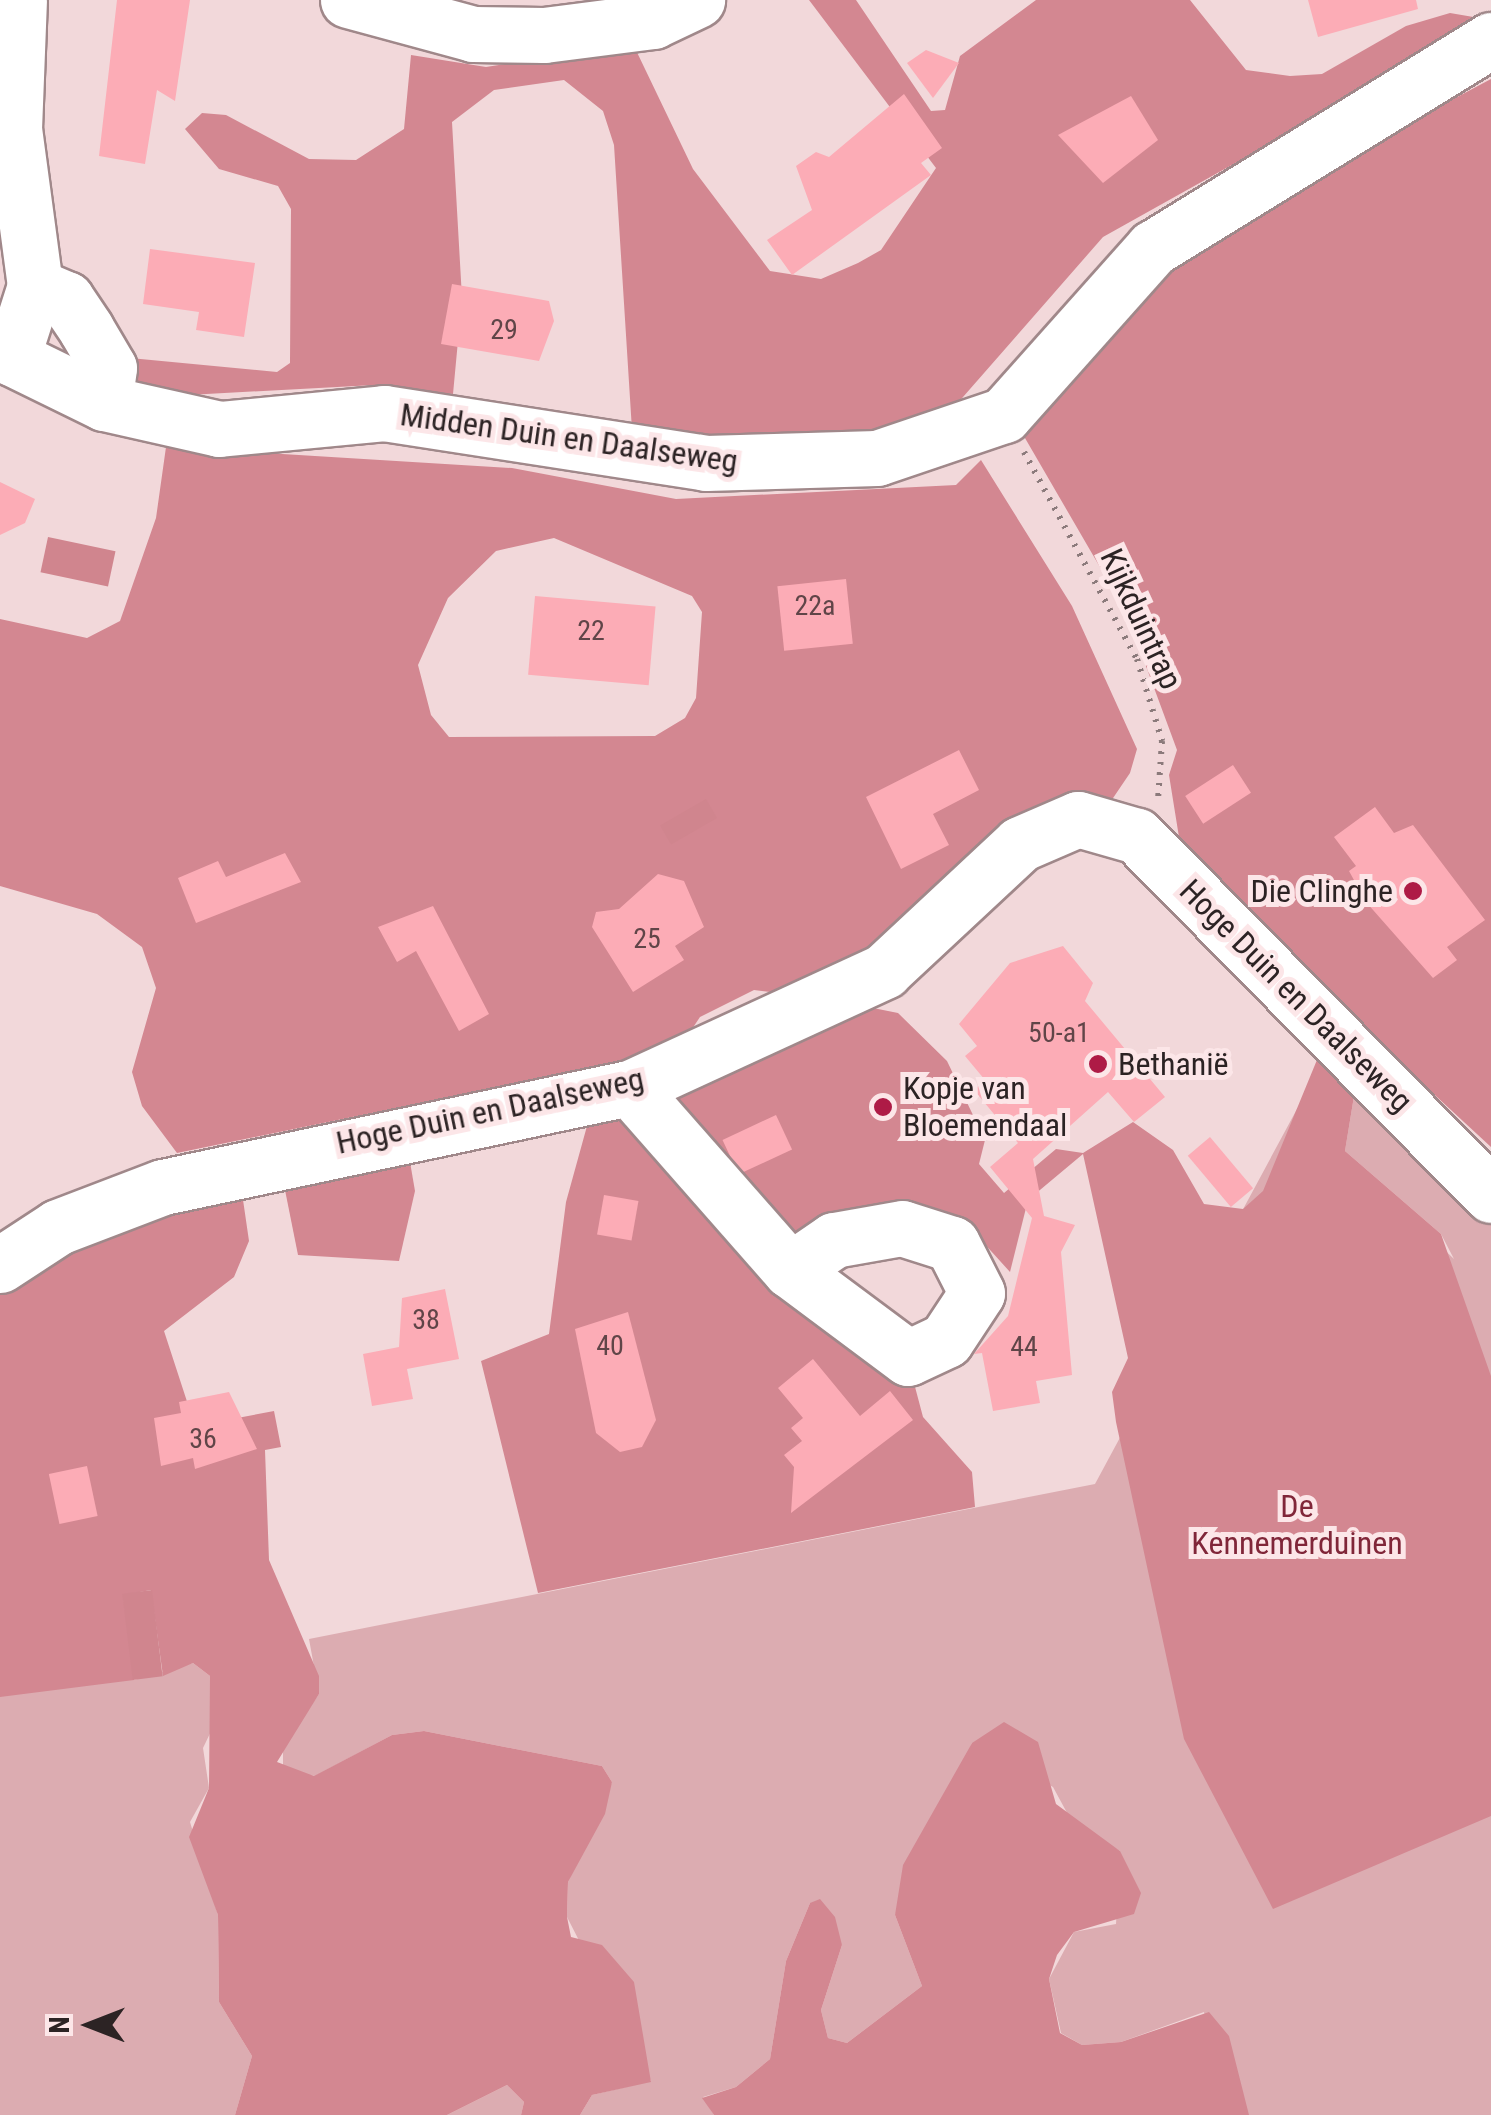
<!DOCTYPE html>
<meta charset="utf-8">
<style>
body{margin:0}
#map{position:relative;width:1491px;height:2115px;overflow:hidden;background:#f2d8da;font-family:"Roboto Condensed",sans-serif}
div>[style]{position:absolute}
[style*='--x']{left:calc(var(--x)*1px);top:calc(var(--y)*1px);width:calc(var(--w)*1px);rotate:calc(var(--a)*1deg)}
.green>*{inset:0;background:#dcacb1}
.forest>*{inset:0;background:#d38791}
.water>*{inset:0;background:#d0858e;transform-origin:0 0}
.building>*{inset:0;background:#fcacb6;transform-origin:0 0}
.path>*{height:6px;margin-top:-3px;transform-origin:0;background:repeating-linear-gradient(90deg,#8b7a7b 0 2.5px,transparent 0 10.5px)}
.roads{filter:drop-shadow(2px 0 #a0888a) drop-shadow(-2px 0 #a0888a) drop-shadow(0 2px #a0888a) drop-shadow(0 -2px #a0888a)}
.minor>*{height:55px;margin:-27.5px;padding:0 27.5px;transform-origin:27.5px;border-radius:27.5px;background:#fff}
.dots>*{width:28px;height:28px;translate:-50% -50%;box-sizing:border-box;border:5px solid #fce6e8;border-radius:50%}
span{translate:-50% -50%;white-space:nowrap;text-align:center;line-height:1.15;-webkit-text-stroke:10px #fce6e8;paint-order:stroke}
.number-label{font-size:28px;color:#604548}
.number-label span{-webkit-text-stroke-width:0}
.street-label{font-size:32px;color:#2c2324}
.poi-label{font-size:32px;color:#2c2324}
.right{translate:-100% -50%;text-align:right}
.left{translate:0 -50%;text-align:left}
.park-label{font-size:32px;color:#802639}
.north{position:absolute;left:40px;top:1975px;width:100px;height:100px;-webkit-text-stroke:8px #fce6e8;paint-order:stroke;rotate:270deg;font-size:28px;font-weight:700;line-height:40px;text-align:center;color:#2c2324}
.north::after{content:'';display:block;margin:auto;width:35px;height:45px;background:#2c2324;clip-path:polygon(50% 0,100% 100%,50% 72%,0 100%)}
</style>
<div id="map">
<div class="green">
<div style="clip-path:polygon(1355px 1090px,1491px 1216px,1491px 2115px,741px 2115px,1209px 2037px,1204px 2012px,1121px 2042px,1082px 2045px,1061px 2033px,1049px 1979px,1074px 1932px,1116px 1924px,1120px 1851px,1072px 1822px,1053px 1787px,972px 1743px,895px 1915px,922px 1986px,847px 2043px,828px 2038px,821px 2010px,842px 1945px,810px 1903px,786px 1961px,770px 2059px,736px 2087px,703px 2097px,714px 2115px,580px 2115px,592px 2095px,651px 2081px,567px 1917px,568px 1882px,612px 1782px,602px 1766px,424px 1731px,392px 1735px,315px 1776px,283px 1771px,283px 1747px,319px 1694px,309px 1639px,1095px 1484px,1297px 1109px,1454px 1259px,1441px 1234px,1345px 1151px)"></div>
<div style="clip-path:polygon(193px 1663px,210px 1676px,216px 1721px,203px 1748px,209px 1788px,190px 1822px,218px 1915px,219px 2002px,252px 2056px,235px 2115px,0 2115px,0 1675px,134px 1680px)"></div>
<div style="clip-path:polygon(507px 2085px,524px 2102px,521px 2115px,447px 2115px)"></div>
</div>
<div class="forest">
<div style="clip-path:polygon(809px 0,856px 0,931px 111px,945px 110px,960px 56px,1036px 0,1190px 0,1246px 70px,1290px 76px,1322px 74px,1406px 26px,1450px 13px,1491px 20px,1103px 237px,956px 405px,828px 445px,632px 430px,614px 145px,603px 111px,564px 80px,494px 90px,452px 122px,462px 298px,453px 394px,374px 385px,170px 396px,134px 385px,109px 356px,277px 372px,290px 363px,291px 209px,278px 186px,219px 169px,185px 129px,202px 113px,226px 115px,309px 159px,356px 160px,404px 129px,411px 55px,486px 67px,633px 44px,693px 169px,770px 271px,821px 279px,858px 263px,881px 250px,936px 168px)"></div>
<div style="clip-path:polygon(1491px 79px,1491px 1147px,1183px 862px,1169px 775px,1177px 750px,1126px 612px,1018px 426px,1166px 252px)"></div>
<div style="clip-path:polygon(evenodd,166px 447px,512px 468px,676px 499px,956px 485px,981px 460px,1072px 606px,1137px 749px,1130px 773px,1109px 804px,803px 996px,754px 990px,700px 1017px,678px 1050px,177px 1153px,142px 1106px,132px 1072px,156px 988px,142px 947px,97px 914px,0 886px,0 619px,87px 638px,120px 621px,156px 518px,166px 447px,554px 538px,692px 596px,702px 612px,696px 698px,685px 718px,655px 736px,449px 737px,431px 715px,418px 665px,448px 598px,496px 551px,554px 538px)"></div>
<div style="clip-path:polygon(868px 1007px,898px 1013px,947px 1061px,985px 1140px,979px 1164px,1004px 1193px,1056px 1149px,1083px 1153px,1133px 1122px,1173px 1150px,1204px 1204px,1243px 1209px,1263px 1191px,1319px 1055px,1355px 1090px,1345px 1151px,1441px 1234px,1491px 1376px,1491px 1816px,1273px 1909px,1184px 1739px,1116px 1422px,1112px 1392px,1128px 1358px,1083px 1154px,1028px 1200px,1010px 1272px,962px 1219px,793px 1241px,668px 1100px)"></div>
<div style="clip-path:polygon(635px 1113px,910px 1368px,923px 1417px,972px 1472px,975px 1507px,538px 1593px,481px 1361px,549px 1334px,566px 1202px,587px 1126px)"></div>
<div style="clip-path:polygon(410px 1162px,415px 1191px,399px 1261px,298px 1255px,283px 1180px)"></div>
<div style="clip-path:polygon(241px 1186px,249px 1241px,234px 1277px,164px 1331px,195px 1426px,274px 1411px,281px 1447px,265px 1450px,269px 1560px,319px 1676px,319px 1694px,277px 1762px,314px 1776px,392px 1735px,424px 1731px,602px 1766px,612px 1782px,605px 1814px,568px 1882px,567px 1917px,571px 1937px,602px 1945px,634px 1982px,651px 2082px,592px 2095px,580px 2115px,521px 2115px,524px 2102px,507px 2085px,447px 2115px,235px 2115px,252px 2056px,219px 2002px,218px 1915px,189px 1837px,209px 1788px,210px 1676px,193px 1663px,163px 1676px,151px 1590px,123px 1595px,134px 1680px,0 1697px,0 1294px,22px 1265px)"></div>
<div style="clip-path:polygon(1004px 1722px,1038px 1742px,1056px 1804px,1120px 1851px,1141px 1893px,1134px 1914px,1074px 1932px,1057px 1955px,1049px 1979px,1060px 2033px,1082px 2045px,1121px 2042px,1209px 2012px,1229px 2036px,1249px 2115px,714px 2115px,702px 2098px,736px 2087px,770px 2059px,786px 1961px,810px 1903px,820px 1899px,835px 1917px,842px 1945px,821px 2010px,828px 2038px,847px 2043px,922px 1986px,895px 1915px,903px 1865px,972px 1743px)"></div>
</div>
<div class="water">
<div style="left:48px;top:537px;width:69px;height:36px;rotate:12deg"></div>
<div style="left:706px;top:799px;width:22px;height:53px;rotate:60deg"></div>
<div style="left:152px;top:1590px;width:87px;height:30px;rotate:83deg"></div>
</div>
<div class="building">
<div style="clip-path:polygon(117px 0,190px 0,175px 101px,157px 90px,145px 164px,99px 156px)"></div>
<div style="clip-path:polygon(1308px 0,1416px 0,1418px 9px,1318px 37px)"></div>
<div style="clip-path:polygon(926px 50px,959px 63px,933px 98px,907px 63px)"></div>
<div style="clip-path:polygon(904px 94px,942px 148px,921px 163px,931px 175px,792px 275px,767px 240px,812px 210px,796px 166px,816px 152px,829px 157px)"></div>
<div style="clip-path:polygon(1131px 96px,1158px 140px,1103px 183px,1058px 135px)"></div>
<div style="clip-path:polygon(150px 249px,255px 263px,244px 337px,196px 330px,199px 312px,143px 304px)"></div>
<div style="clip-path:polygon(452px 284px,549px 301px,554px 321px,539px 361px,441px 344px)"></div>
<div style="clip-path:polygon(0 482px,35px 499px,25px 523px,0 535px)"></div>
<div style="left:846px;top:579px;width:65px;height:69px;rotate:84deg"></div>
<div style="left:535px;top:596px;width:121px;height:79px;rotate:5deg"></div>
<div style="clip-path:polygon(959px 750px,979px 790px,933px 814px,949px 845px,901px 869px,866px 797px)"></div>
<div style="left:1233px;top:765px;width:33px;height:57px;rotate:57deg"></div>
<div style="clip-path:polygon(1375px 807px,1394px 833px,1413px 825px,1485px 920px,1447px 947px,1457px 960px,1433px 978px,1366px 902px,1349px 871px,1356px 866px,1334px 837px)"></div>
<div style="clip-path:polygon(285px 853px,301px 882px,196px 923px,178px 878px,218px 861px,226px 877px)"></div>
<div style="clip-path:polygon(658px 874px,684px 881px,704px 927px,675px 946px,684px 960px,633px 992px,592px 927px,596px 912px,619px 909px)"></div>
<div style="clip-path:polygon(433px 906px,489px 1014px,459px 1031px,416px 951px,397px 962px,378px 927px)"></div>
<div style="clip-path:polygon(1063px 946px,1093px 983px,1085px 1001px,1165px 1097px,1134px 1122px,1108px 1092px,1033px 1159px,1044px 1216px,1075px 1225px,1061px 1252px,1072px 1375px,1036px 1381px,1040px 1403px,993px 1411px,982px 1353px,974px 1354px,1008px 1316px,1032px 1218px,990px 1167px,1018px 1143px,974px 1090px,985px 1080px,965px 1056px,977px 1046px,959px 1024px,1010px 963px)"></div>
<div style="left:776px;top:1115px;width:38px;height:59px;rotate:65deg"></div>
<div style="left:1210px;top:1137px;width:67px;height:29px;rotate:50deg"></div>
<div style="left:604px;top:1195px;width:35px;height:40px;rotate:10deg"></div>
<div style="clip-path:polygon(445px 1289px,459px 1359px,407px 1369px,413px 1399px,372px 1406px,363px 1354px,399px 1347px,402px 1298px)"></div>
<div style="clip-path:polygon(628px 1312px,656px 1420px,642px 1447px,620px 1452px,596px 1433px,575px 1329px)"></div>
<div style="clip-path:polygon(813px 1359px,860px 1416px,890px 1391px,913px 1420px,791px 1513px,794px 1467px,784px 1455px,802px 1441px,791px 1428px,803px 1418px,778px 1388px)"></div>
<div style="clip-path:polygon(229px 1392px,257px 1449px,195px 1469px,193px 1458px,161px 1466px,154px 1418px,181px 1413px,179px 1402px)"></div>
<div style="left:87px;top:1466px;width:51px;height:39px;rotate:78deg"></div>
</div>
<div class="path">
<div style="--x:1024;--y:452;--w:236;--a:61.4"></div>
<div style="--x:1137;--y:659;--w:86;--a:73"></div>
<div style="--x:1162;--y:741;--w:59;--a:93.9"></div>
</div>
<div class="roads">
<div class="minor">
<div style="--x:348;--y:0;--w:130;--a:15.2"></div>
<div style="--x:473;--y:34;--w:71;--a:0.8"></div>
<div style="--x:544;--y:35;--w:110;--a:-7.3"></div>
<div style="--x:653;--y:21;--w:49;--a:-25.5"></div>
<div style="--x:35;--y:286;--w:34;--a:23"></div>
<div style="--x:66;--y:299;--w:36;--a:56"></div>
<div style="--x:86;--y:329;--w:45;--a:59.5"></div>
<div style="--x:109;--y:368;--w:35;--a:98"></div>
<div style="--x:0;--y:352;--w:116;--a:26.1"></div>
<div style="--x:104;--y:403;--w:118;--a:12.7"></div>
<div style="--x:219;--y:429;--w:166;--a:-5.5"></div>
<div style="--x:384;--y:413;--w:326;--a:8.8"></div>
<div style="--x:706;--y:463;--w:171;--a:-1.7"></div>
<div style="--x:877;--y:458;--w:134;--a:-18.7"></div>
<div style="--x:1004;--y:415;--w:224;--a:-48.3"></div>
<div style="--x:1153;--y:248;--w:397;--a:-31.6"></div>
<div style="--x:12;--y:358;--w:76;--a:-72.3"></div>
<div style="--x:35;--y:286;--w:158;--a:-97.6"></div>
<div style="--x:14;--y:129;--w:129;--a:-87.8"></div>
<div style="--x:630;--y:1088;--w:242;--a:48.7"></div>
<div style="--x:790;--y:1270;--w:147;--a:36.7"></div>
<div style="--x:908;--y:1358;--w:42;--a:-25.3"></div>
<div style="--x:946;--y:1340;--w:56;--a:-56.6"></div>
<div style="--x:977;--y:1293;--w:55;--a:-117"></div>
<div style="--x:952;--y:1244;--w:52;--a:-162.3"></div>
<div style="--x:902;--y:1228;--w:69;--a:170"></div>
<div style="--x:834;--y:1240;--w:53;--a:145.7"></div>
<div style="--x:0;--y:1265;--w:69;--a:-33.2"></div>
<div style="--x:58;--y:1227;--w:112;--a:-20.9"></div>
<div style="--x:163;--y:1187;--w:477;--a:-12"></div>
<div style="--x:630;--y:1088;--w:280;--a:-24.7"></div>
<div style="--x:884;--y:971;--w:186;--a:-43"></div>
<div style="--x:1020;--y:844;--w:63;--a:-23.3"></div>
<div style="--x:1078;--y:819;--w:61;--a:16.1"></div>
<div style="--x:1137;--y:836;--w:504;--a:45.4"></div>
</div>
</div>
<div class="dots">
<div style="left:1413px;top:891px;background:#ae1b46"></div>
<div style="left:1098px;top:1064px;background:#ae1b46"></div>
<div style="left:883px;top:1107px;background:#ae1b46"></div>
</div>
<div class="number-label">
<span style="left:504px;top:330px">29</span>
<span style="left:815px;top:606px">22a</span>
<span style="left:591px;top:631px">22</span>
<span style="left:647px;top:939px">25</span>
<span style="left:1059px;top:1033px">50-a1</span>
<span style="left:426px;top:1320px">38</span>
<span style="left:610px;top:1346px">40</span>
<span style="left:1024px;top:1347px">44</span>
<span style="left:203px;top:1439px">36</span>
</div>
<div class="street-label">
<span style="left:569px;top:438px;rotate:8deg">Midden Duin en Daalseweg</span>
<span style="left:1141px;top:619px;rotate:65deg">Kijkduintrap</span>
<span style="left:1296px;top:996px;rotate:45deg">Hoge Duin en Daalseweg</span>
<span style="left:490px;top:1111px;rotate:-12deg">Hoge Duin en Daalseweg</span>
</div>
<div class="poi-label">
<span class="right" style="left:1393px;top:891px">Die Clinghe</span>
<span class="left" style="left:1118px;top:1064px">Bethanië</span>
<span class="left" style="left:903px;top:1107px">Kopje van<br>Bloemendaal</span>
</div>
<div class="park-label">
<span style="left:1297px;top:1525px">De<br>Kennemerduinen</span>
</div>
<div class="north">N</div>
</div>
